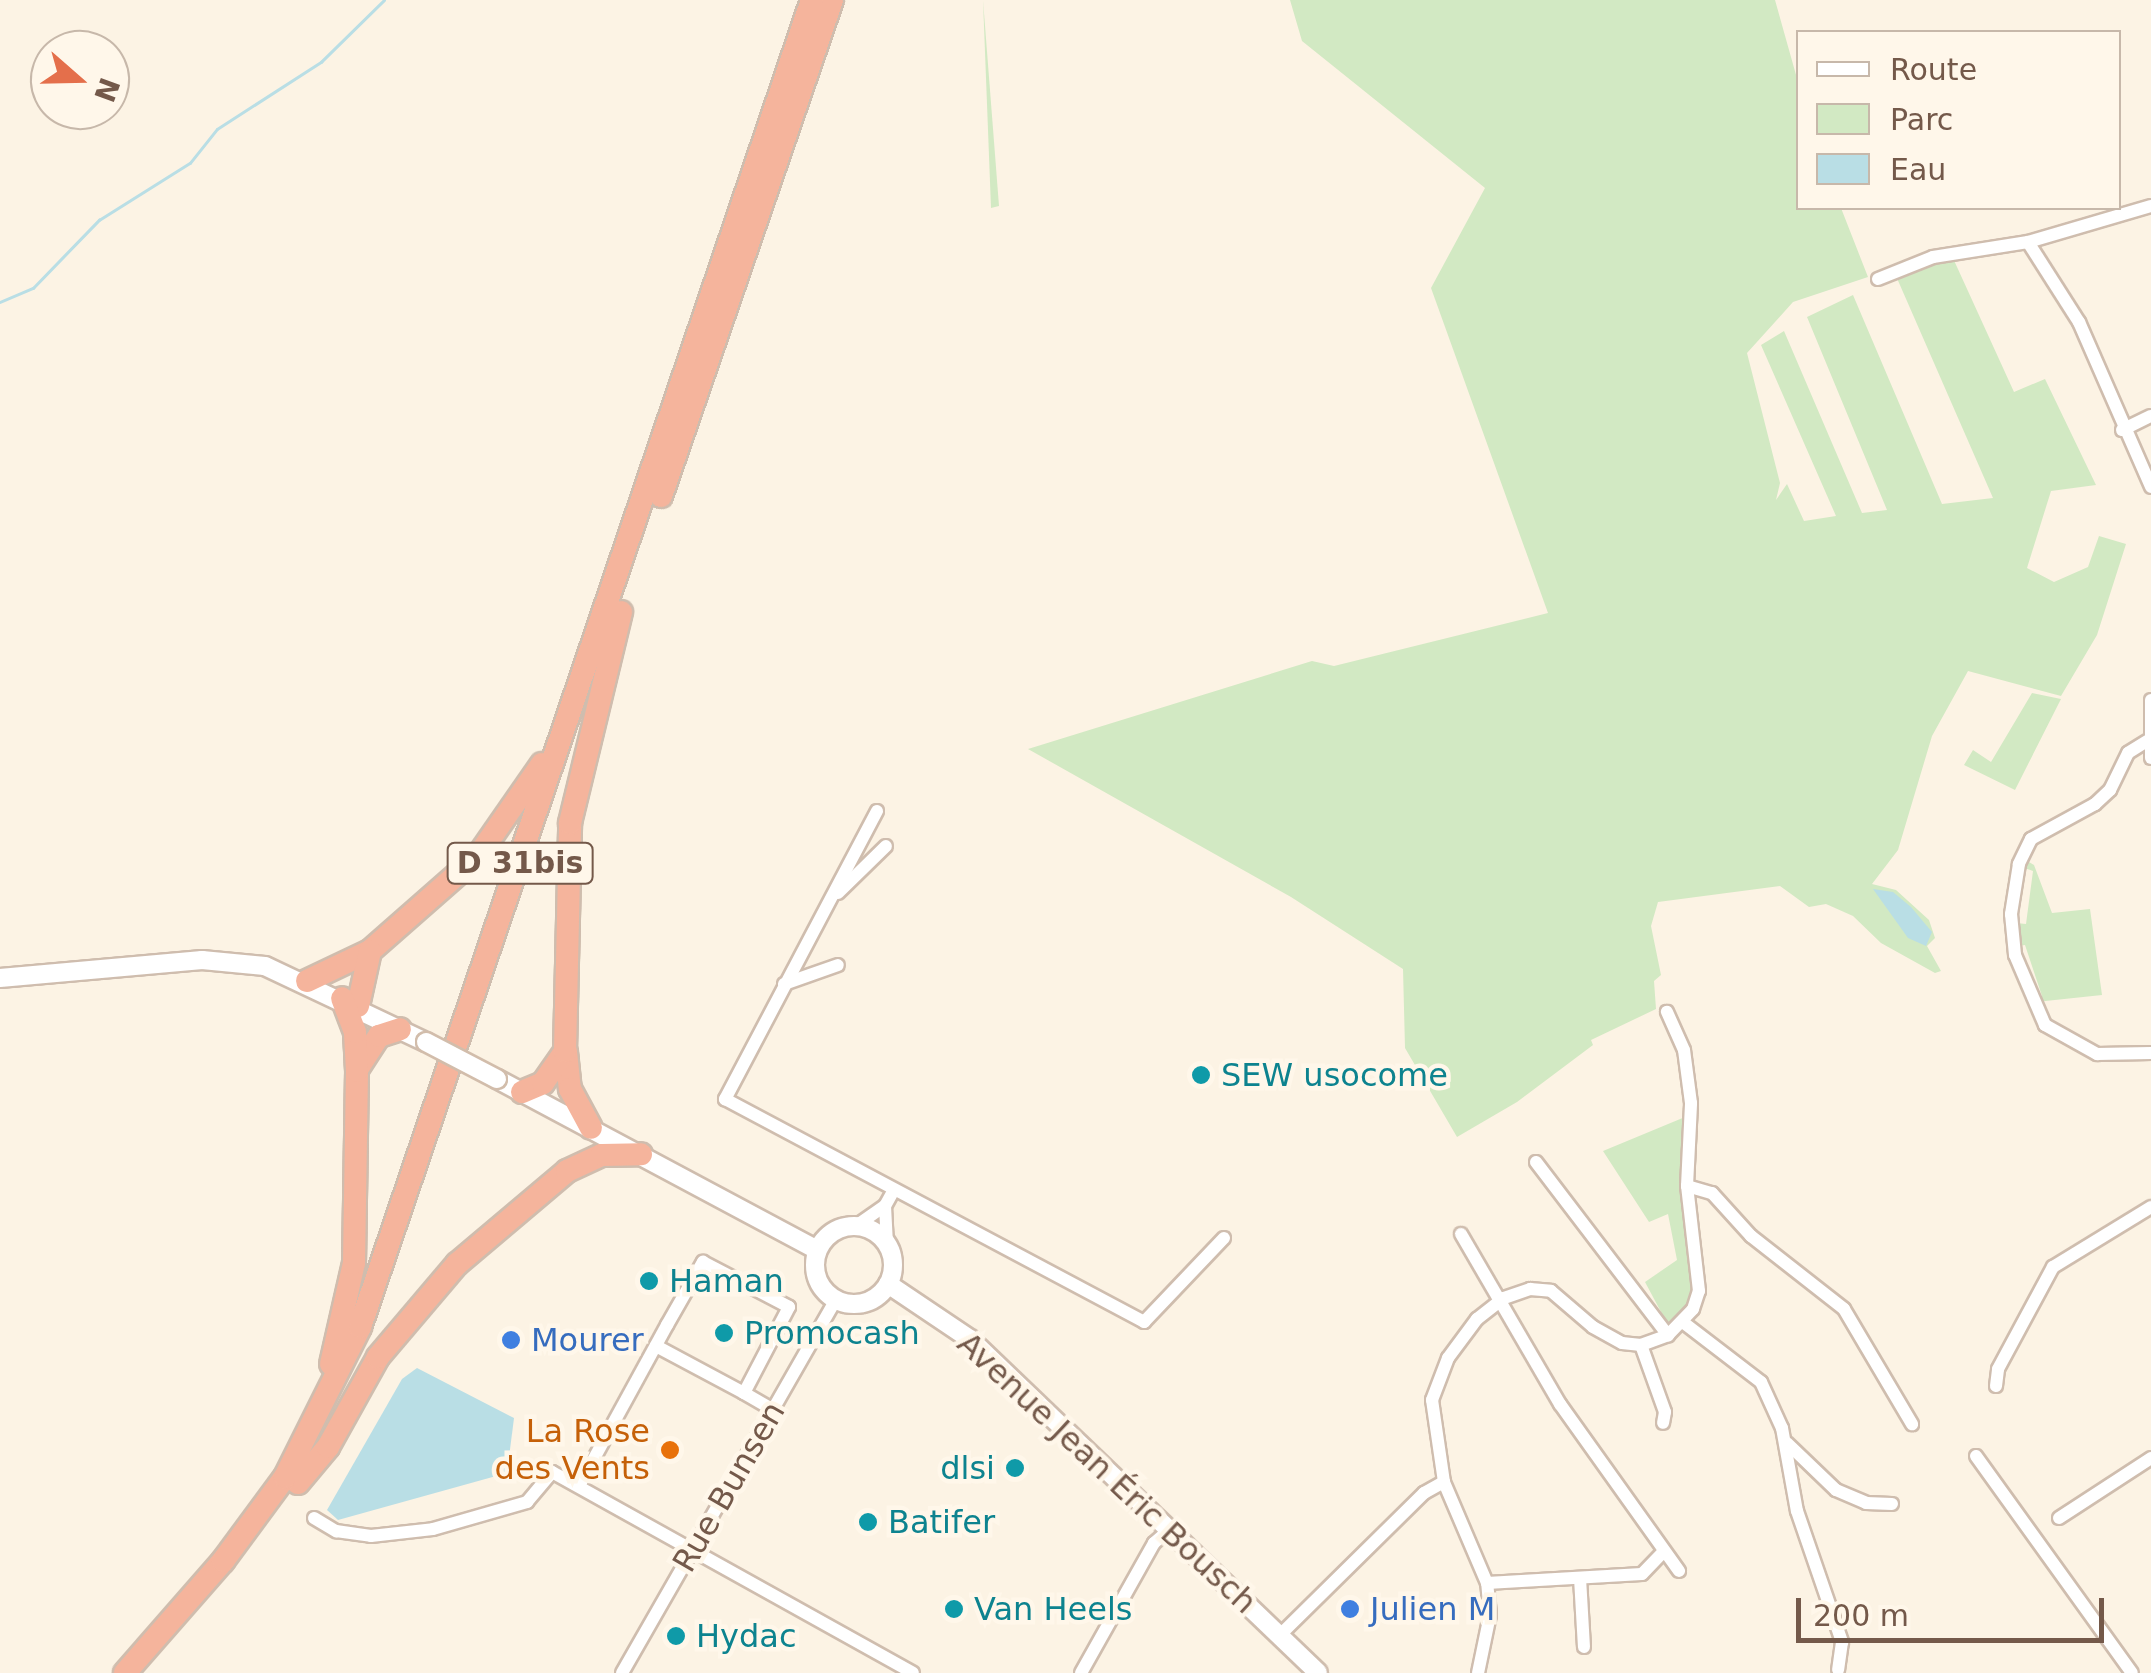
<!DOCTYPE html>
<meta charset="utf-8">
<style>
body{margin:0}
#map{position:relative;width:2151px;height:1673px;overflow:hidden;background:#fcf3e4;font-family:"DejaVu Sans",sans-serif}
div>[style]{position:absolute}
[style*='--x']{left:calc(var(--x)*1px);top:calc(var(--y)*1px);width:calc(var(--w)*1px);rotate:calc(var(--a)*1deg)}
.green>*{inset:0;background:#d2e9c3}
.water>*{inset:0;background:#b9dee5}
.stream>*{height:2.5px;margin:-1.25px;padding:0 1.25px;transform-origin:1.25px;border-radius:1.25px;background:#b9dee5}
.roads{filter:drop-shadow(2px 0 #cfbdae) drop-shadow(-2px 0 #cfbdae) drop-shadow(0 2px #cfbdae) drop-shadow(0 -2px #cfbdae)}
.street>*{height:12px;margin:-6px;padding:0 6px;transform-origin:6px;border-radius:6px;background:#fff}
.secondary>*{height:18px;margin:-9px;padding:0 9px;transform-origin:9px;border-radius:9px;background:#fff}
.secondary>.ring{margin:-9px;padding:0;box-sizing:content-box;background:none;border:18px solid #fff;border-radius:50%}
.highway>*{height:22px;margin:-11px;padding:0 11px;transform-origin:11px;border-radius:11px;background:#f5b49c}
.bridges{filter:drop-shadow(2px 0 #d2bdab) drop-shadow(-2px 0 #d2bdab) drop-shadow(0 2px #d2bdab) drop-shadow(0 -2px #d2bdab)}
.secondary-bridge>*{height:18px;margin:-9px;padding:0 9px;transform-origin:9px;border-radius:9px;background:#fff}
.dots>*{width:28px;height:28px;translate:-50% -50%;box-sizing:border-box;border:5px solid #fff7ea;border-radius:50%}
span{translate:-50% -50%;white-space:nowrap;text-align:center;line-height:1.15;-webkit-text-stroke:9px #fff7ea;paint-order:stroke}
.shield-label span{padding:2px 8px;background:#fff7ea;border:2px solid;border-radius:8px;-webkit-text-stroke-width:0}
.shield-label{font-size:30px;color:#74594a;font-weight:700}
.culture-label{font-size:32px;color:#0d838f}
.left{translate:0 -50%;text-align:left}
.right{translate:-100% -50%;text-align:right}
.shop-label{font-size:32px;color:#366cbe}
.food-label{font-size:32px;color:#c56008}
.street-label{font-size:32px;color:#74594a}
.legend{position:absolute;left:1796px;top:30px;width:325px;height:180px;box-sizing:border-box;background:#fff7ea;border:2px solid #c7b8aa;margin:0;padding:12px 18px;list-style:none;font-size:30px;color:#74594a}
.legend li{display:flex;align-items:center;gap:20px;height:50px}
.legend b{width:50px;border:2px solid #c7b8aa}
.north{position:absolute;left:30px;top:30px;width:100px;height:100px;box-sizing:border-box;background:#fff7ea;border:2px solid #c7b8aa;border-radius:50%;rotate:110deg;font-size:28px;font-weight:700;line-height:40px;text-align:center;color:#74594a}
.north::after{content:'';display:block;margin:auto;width:35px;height:45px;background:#e46f4b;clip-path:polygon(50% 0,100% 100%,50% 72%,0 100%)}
.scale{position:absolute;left:1796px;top:1598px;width:308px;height:45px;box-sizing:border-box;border:5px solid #74594a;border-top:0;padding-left:12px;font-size:30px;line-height:35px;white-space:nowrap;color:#74594a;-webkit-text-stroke:8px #fff7ea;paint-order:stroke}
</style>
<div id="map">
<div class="green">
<div style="clip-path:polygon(983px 0,999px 206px,991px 208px)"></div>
<div style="clip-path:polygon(1290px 0,1775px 0,1798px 82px,1798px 208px,1841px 208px,1868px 277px,1793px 302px,1747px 353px,1780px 483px,1776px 500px,1787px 484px,1804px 521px,1836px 516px,1761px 345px,1784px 331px,1862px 513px,1887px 510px,1807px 317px,1853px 295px,1942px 504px,1993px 498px,1896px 276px,1952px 256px,2014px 392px,2045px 379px,2096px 485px,2051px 491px,2027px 568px,2054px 582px,2088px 567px,2099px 536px,2126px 544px,2097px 635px,2061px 696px,1968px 671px,1932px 736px,1898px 850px,1872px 884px,1896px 890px,1929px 920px,1935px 938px,1927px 946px,1941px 971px,1935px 973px,1881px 943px,1853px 916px,1826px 904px,1809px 907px,1780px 886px,1658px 902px,1651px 926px,1661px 975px,1654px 981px,1656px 1009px,1591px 1040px,1593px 1045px,1517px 1102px,1457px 1137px,1405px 1048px,1403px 969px,1291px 897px,1028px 749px,1312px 661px,1334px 666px,1548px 613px,1431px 288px,1485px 188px,1302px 41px)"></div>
<div style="clip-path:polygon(2032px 693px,2061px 699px,2015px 790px,1964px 765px,1973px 750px,1991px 762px)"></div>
<div style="clip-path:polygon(2022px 858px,2034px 865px,2052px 913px,2090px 909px,2102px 995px,2036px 1002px,2042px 996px,2025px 945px,2018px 946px,2016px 923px,2026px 924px,2033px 871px,2019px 866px)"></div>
<div style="clip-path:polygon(1685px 1117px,1680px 1172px,1692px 1291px,1682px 1315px,1668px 1325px,1645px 1282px,1677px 1260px,1668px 1214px,1649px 1222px,1603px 1151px)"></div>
</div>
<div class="water">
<div style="clip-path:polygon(1873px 889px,1893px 892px,1911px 907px,1932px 932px,1926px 946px,1908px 938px)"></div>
<div style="clip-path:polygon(417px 1368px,514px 1418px,507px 1473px,338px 1520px,327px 1510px,402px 1379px)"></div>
</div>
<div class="stream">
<div style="--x:0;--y:302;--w:36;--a:-23"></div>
<div style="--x:33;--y:288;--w:95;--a:-45.9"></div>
<div style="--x:99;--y:220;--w:107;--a:-32.1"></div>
<div style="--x:190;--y:163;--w:43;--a:-51.5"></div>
<div style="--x:217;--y:129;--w:124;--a:-32.8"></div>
<div style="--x:321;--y:62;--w:88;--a:-44.5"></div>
</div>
<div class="roads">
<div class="street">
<div style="--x:2028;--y:242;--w:95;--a:57.5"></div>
<div style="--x:2079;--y:322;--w:180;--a:66.4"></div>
<div style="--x:1878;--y:279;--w:59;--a:-21.8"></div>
<div style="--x:1933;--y:257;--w:96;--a:-9"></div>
<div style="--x:2028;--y:242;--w:128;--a:-16.3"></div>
<div style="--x:2122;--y:430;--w:32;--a:-26"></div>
<div style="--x:2151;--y:700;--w:58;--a:90"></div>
<div style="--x:2147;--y:741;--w:22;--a:148"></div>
<div style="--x:2128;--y:753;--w:41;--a:115.9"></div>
<div style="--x:2110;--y:790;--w:21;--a:137"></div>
<div style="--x:2095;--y:804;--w:73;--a:151.3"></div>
<div style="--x:2031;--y:839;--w:28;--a:116"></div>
<div style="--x:2019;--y:864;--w:51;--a:99.1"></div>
<div style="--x:2011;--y:914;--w:41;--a:84.4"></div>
<div style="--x:2015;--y:955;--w:76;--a:66.8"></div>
<div style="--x:2045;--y:1025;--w:60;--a:29.1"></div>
<div style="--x:2097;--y:1054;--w:54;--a:-1.1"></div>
<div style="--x:877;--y:811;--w:326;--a:117.8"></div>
<div style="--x:725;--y:1099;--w:475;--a:28"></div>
<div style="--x:1144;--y:1322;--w:116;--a:-46.4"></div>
<div style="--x:838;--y:893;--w:67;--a:-44.4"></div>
<div style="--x:784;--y:984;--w:57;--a:-19.4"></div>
<div style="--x:1536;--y:1162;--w:218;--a:52.7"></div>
<div style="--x:1687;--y:1186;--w:26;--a:16"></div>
<div style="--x:1712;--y:1193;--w:58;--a:47.8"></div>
<div style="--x:1751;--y:1236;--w:118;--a:38.1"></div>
<div style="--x:1844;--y:1309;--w:134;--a:59.4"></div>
<div style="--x:885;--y:1206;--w:39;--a:87"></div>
<div style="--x:856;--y:1226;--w:35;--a:-35"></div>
<div style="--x:885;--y:1206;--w:18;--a:-61"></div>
<div style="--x:1461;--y:1234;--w:197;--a:59.8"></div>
<div style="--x:1560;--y:1404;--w:205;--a:54.5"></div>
<div style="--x:1684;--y:1323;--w:97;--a:37.5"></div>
<div style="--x:1761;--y:1382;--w:51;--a:65.5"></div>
<div style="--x:1782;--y:1428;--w:84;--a:79.8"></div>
<div style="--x:1797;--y:1511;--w:139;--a:71"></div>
<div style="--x:1842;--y:1642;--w:28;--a:98"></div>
<div style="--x:1641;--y:1345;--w:71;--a:70.3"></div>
<div style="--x:1665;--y:1412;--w:11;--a:100"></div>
<div style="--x:1996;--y:1386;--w:17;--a:-83"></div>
<div style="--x:1998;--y:1369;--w:116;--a:-61.7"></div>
<div style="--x:2053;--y:1267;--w:115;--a:-31.5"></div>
<div style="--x:744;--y:1393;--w:34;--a:30"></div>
<div style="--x:1787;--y:1443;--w:68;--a:43.8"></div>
<div style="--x:1836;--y:1490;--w:33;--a:23"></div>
<div style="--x:1866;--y:1503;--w:26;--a:2"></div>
<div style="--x:1976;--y:1456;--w:267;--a:54.3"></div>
<div style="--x:580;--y:1484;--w:181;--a:-61.3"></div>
<div style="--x:667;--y:1325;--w:73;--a:-60.3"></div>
<div style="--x:703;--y:1262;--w:97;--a:27.6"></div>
<div style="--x:789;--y:1307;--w:97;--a:117.6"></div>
<div style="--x:744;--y:1393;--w:100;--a:-151.9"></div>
<div style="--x:314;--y:1518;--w:26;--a:31"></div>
<div style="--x:336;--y:1531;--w:35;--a:8"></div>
<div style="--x:371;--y:1536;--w:62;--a:-6.4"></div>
<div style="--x:433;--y:1529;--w:98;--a:-16"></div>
<div style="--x:527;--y:1502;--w:39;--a:-50"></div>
<div style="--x:552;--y:1472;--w:413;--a:29.1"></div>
<div style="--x:2059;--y:1518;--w:110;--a:-33.1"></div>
<div style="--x:1580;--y:1578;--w:69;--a:86.7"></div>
<div style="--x:1487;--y:1583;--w:155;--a:-3.3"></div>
<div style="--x:1642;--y:1574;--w:30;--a:-46"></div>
<div style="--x:1279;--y:1636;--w:204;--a:-44.6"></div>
<div style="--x:1424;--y:1493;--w:23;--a:-29"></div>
<div style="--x:622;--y:1673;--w:430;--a:-60.2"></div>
<div style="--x:1081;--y:1673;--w:149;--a:-60.7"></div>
<div style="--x:1154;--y:1543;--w:21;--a:-41"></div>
<div style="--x:1478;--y:1673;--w:59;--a:-78.3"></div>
<div style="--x:1490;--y:1615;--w:32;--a:-95"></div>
<div style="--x:1487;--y:1583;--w:110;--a:-113.1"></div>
<div style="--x:1444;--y:1482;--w:83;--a:-98.3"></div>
<div style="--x:1432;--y:1400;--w:45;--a:-69.1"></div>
<div style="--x:1448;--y:1358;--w:49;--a:-53.4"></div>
<div style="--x:1477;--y:1319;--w:34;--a:-38"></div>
<div style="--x:1504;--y:1298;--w:28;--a:-19"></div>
<div style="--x:1530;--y:1289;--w:21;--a:5"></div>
<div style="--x:1551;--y:1291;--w:55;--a:40.6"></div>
<div style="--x:1593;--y:1327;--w:33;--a:29"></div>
<div style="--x:1622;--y:1343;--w:19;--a:6"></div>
<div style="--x:1641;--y:1345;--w:29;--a:-20"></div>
<div style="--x:1668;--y:1335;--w:36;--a:-46"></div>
<div style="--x:1693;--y:1309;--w:19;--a:-72"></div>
<div style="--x:1699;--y:1291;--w:106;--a:-96.5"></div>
<div style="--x:1687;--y:1186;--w:83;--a:-87.2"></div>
<div style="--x:1691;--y:1103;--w:53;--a:-97.5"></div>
<div style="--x:1684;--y:1050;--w:42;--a:-114.1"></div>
</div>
<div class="secondary">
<div style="--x:0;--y:978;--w:203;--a:-5.1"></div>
<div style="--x:202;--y:960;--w:63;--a:5.4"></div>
<div style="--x:265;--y:966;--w:178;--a:25.3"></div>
<div style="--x:497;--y:1079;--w:363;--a:28.1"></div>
<div class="ring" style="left:815px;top:1226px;width:60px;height:60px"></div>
<div style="--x:888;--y:1284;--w:99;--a:33.9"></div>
<div style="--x:970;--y:1339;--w:482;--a:43.8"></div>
</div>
<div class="highway">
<div style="--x:661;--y:496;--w:525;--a:-70.98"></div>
<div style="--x:307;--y:981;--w:70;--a:-25.5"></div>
<div style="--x:370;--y:951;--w:144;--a:-41.3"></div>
<div style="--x:478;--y:856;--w:112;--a:-55.2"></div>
<div style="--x:358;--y:1006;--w:56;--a:-77.7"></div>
<div style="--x:566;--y:1052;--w:37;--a:84"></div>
<div style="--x:570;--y:1089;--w:44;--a:61.7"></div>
<div style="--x:358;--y:1068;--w:38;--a:-57"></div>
<div style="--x:379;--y:1036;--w:22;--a:-18"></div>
<div style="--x:522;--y:1092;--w:23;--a:-23"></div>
<div style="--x:543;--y:1083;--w:39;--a:-55"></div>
<div style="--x:565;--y:1051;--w:228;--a:-88.7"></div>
<div style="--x:570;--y:823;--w:217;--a:-76.4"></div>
<div style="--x:331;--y:1364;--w:104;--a:-77.2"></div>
<div style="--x:354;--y:1263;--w:192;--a:-89.1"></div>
<div style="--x:357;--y:1071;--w:39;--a:-93"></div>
<div style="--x:355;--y:1032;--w:36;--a:-111"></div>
<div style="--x:298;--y:1483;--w:47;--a:-50.2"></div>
<div style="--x:328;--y:1447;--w:103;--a:-60.9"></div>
<div style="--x:378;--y:1357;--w:122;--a:-49.7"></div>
<div style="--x:457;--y:1264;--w:144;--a:-40.2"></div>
<div style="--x:567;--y:1171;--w:38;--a:-25"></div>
<div style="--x:602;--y:1155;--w:39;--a:-1"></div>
<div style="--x:125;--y:1673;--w:149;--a:-48.8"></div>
<div style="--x:223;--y:1561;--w:104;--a:-53.6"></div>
<div style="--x:285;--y:1477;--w:168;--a:-63.4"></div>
<div style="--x:360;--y:1327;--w:1402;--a:-71.19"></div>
</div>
</div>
<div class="bridges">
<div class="secondary-bridge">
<div style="--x:426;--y:1042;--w:80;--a:27.5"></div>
</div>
</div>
<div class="dots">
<div style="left:1201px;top:1075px;background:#0f9aa8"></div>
<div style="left:649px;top:1281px;background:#0f9aa8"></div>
<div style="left:724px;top:1333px;background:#0f9aa8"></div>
<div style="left:511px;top:1340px;background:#3f7fe0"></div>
<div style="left:670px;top:1450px;background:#e8710a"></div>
<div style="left:1015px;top:1468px;background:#0f9aa8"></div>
<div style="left:868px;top:1522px;background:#0f9aa8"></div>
<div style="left:954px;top:1609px;background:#0f9aa8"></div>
<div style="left:1350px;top:1609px;background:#3f7fe0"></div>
<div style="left:676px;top:1636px;background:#0f9aa8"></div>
</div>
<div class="shield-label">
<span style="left:520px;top:863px">D 31bis</span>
</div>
<div class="culture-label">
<span class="left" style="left:1221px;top:1075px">SEW usocome</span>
<span class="left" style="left:669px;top:1281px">Haman</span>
<span class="left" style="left:744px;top:1333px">Promocash</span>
<span class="right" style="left:995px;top:1468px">dlsi</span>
<span class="left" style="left:888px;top:1522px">Batifer</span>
<span class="left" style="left:974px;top:1609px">Van Heels</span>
<span class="left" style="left:696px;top:1636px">Hydac</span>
</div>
<div class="shop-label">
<span class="left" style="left:531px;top:1340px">Mourer</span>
<span class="left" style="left:1370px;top:1609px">Julien M</span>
</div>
<div class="food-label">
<span class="right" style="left:650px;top:1450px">La Rose<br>des Vents</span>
</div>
<div class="street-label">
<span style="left:1107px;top:1473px;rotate:43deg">Avenue Jean Éric Bousch</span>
<span style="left:729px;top:1487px;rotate:-60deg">Rue Bunsen</span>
</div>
<ul class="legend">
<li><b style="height:12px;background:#fff"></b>Route</li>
<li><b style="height:28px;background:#d2e9c3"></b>Parc</li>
<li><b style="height:28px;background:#b9dee5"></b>Eau</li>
</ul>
<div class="north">N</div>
<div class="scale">200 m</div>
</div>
